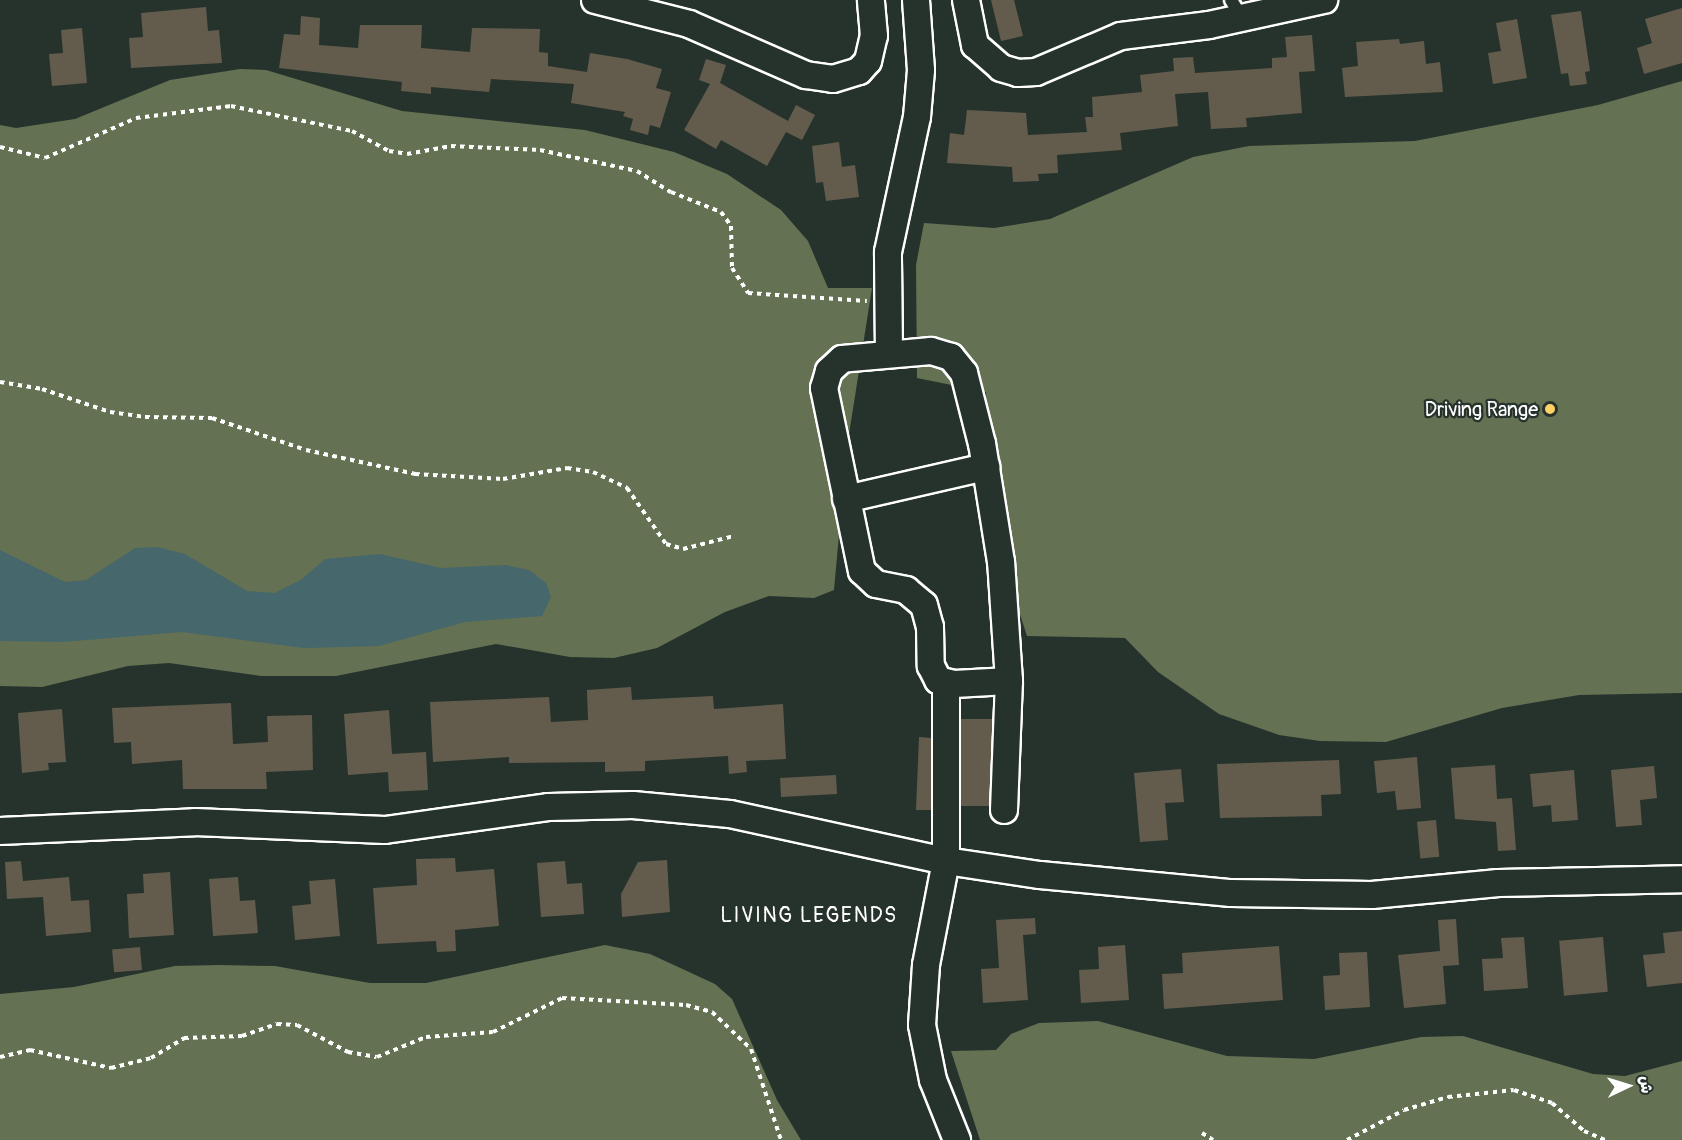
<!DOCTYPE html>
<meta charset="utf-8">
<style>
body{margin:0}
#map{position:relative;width:1682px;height:1140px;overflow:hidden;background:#26332d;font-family:Pangolin,"Playpen Sans Arabic",sans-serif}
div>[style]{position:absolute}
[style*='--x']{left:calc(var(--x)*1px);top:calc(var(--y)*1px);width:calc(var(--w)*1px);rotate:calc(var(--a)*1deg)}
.green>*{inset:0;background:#647152}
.water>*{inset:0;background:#46676c}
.building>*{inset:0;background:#635c4c;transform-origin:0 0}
.path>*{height:4px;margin-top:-2px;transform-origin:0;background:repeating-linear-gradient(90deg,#fff 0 4.5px,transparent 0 9px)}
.roads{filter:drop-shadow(2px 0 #fff) drop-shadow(-2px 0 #fff) drop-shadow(0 2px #fff) drop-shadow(0 -2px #fff)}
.service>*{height:12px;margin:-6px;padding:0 6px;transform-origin:6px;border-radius:6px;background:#26332d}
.minor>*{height:26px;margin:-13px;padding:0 13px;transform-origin:13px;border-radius:13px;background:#26332d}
.dots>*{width:16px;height:16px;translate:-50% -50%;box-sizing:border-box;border:3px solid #26332d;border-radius:50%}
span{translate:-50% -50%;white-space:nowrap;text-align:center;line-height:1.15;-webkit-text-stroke:4.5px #26332d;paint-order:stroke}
.poi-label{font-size:20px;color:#fff}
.right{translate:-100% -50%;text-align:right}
.neighbourhood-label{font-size:21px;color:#fff;letter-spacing:1.5px}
.north{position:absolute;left:1598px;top:1056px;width:60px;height:60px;-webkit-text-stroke:4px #26332d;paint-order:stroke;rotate:86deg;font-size:16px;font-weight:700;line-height:24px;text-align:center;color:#fff}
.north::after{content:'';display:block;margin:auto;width:21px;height:27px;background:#fff;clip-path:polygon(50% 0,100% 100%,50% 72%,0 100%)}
</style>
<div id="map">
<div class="green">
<div style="clip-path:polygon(240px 69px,266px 70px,402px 111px,585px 130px,674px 152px,727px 174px,781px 210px,808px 241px,828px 288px,872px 288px,847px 447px,834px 590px,814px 598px,769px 596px,725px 612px,657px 648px,614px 658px,570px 657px,496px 644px,336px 676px,261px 676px,169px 663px,128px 666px,42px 687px,0 686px,0 125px,16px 128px,75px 119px,170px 80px)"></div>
<div style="clip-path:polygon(1682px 81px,1682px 693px,1579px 695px,1502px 708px,1386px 742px,1320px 741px,1279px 735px,1219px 714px,1158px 672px,1125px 638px,1027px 636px,1002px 559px,988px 476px,986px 392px,917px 378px,916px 265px,924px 223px,994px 228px,1050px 219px,1193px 157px,1249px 146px,1415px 141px,1598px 105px)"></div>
<div style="clip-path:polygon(605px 945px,650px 954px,715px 984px,732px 999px,777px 1100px,801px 1140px,0 1140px,0 994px,74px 987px,175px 966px,219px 965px,275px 966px,370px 983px,426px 983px)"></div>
<div style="clip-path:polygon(1098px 1021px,1227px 1056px,1314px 1059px,1421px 1037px,1463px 1036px,1593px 1074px,1625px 1076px,1682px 1061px,1682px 1140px,980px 1140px,951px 1051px,996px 1050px,1011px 1034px,1039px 1023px)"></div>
</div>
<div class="water">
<div style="clip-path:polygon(158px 547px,185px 554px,247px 591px,275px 593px,302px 579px,325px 559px,380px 554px,441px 568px,505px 565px,529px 570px,546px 583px,551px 597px,542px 616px,465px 622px,379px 646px,304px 648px,182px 632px,63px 642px,0 641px,0 550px,65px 582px,86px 580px,135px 548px)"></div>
</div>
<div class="building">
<div style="clip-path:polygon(991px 0,1014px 0,1023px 36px,1001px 41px)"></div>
<div style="clip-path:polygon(206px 7px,208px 31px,219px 30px,222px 63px,131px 68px,129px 38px,143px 37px,141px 13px)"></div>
<div style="clip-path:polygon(1682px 8px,1682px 63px,1644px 74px,1637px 48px,1652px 43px,1645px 19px)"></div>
<div style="clip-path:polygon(1581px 11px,1590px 71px,1585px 72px,1587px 84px,1570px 86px,1568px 73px,1561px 74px,1551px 15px)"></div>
<div style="clip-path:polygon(301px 16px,320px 18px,319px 45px,358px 48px,360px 25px,422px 25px,421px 48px,470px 52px,472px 28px,540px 29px,539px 52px,548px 53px,548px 66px,587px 72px,590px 53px,627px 59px,662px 69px,656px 88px,671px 92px,660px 128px,650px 125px,648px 135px,630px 130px,633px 119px,623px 116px,625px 112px,571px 103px,574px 84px,491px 79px,489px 92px,431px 87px,431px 94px,401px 91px,402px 82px,279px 68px,284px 34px,300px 35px)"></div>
<div style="clip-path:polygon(1517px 19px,1527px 78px,1493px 84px,1488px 53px,1501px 51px,1496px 23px)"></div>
<div style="clip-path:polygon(82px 28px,87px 83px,52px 86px,49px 54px,63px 53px,61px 30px)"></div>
<div style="clip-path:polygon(1312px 35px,1315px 71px,1299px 72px,1302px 113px,1246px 118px,1247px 127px,1211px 129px,1208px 92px,1175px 94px,1178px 126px,1120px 133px,1122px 150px,1057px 155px,1058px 173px,1038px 174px,1039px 181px,1013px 182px,1012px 167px,947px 163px,950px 133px,964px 135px,967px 110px,1026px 113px,1028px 135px,1087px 132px,1085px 117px,1093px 117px,1092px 97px,1142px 92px,1140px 75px,1174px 71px,1173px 58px,1193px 57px,1195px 73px,1272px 68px,1272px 58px,1287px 57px,1285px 37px)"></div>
<div style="clip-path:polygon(1399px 39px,1400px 44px,1424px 41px,1426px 64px,1440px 62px,1443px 92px,1345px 97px,1342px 68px,1358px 66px,1356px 42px)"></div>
<div style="clip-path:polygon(706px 59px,726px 65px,720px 83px,788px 121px,796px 105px,815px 115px,802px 140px,786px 132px,767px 166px,721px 140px,716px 149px,684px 130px,710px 84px,699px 80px)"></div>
<div style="clip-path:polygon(839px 142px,842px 167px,855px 165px,859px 197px,826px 201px,823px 182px,816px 183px,812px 146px)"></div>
<div style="clip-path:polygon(631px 687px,632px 700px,713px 696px,714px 709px,783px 704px,786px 759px,746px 761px,747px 772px,729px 774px,728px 756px,645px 761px,645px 771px,605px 772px,605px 762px,509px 763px,509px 757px,433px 762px,430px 702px,549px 697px,551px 722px,588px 720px,587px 690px)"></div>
<div style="clip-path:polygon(231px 703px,233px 744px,268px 742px,267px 716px,312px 715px,313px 770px,266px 772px,267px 789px,183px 789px,182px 760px,132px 764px,131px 742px,114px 743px,112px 708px)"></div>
<div style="clip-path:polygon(62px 709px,66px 762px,48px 763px,49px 770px,22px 773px,18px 713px)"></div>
<div style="clip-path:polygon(389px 710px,392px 754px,426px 752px,428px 790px,389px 792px,388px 772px,348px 775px,344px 714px)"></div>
<div style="left:961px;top:719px;width:32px;height:87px"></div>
<div style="clip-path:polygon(919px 737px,931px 738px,931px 810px,916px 810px)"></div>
<div style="clip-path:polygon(1417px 757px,1421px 808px,1397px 810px,1395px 791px,1377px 793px,1374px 761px)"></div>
<div style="clip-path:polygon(1339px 760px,1341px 794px,1321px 795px,1322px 816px,1220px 818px,1217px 764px)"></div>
<div style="clip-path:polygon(1495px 765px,1497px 799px,1512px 798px,1516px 850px,1498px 851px,1496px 822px,1455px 819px,1451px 768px)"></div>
<div style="clip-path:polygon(1654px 766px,1657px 798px,1640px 800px,1642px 825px,1616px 827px,1611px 770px)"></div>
<div style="clip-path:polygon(1181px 769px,1184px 802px,1165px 803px,1168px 840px,1140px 842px,1134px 773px)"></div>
<div style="clip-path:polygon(1574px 770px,1578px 820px,1552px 822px,1551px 805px,1533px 807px,1530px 774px)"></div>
<div style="left:836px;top:775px;width:19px;height:56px;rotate:87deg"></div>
<div style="left:1436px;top:820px;width:37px;height:19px;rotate:85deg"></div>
<div style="clip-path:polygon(455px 858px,456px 872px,494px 869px,499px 926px,455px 930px,456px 951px,437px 952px,436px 941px,377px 944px,373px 888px,417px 885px,416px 859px)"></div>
<div style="clip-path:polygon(667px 860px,670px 912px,622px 917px,621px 894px,638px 862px)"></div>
<div style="clip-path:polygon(21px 861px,23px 881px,69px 877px,71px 901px,89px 900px,91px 932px,46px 936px,43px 897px,7px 899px,5px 862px)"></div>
<div style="clip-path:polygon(565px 861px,567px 884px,582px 883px,584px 914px,541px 917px,537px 863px)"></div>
<div style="clip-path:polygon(170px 872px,174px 935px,129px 938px,127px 894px,144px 893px,143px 874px)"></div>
<div style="clip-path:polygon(238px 877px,240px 901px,255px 900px,258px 933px,213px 936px,209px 879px)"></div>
<div style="clip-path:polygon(335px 879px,340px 936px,295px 940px,292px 906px,311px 904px,309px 881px)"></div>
<div style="clip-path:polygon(1035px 918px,1036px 934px,1023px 935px,1028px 1000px,983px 1003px,981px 969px,999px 968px,996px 920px)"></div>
<div style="clip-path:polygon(1456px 919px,1459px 965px,1443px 966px,1446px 1004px,1404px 1008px,1398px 955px,1440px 951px,1438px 920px)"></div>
<div style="clip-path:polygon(1682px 931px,1682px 983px,1647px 987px,1643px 955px,1665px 953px,1663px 933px)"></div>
<div style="clip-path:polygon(1524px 937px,1528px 988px,1484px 991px,1482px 959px,1503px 958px,1501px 938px)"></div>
<div style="left:1603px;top:937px;width:55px;height:44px;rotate:85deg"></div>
<div style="clip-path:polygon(1125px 945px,1129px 1000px,1081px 1003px,1079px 970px,1099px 969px,1098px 947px)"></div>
<div style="clip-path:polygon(1279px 946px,1283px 1000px,1164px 1009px,1162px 974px,1183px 973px,1182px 953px)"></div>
<div style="left:140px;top:947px;width:23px;height:28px;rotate:85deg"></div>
<div style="clip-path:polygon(1367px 952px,1370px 1007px,1325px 1010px,1323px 976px,1340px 975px,1339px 953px)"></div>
</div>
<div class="path">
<div style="--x:0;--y:147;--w:46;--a:13.7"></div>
<div style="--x:45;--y:158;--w:99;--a:-23.7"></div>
<div style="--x:136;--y:118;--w:96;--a:-7.2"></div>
<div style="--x:231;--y:106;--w:124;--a:11.7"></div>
<div style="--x:352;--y:131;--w:42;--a:28.4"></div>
<div style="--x:389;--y:151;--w:18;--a:9"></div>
<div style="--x:407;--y:154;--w:45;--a:-10.3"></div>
<div style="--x:451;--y:146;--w:89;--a:2.6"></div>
<div style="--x:540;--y:150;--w:99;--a:12.2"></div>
<div style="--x:637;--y:171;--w:40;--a:32"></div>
<div style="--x:671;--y:192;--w:54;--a:21.8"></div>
<div style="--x:721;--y:212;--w:17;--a:54"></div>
<div style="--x:731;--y:226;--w:42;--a:88.6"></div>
<div style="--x:732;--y:268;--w:30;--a:57"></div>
<div style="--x:748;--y:293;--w:119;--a:3.8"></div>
<div style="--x:0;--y:382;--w:43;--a:9.5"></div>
<div style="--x:42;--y:389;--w:72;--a:18.7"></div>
<div style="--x:110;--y:412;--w:35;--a:8"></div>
<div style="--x:145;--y:417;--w:67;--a:0.9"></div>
<div style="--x:212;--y:418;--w:99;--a:18.8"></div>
<div style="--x:306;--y:450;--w:112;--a:12.4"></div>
<div style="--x:415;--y:474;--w:88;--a:3.3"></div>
<div style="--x:503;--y:479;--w:65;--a:-9.8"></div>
<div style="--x:567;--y:468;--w:26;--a:9"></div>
<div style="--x:593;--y:472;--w:38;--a:25"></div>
<div style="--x:627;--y:488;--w:68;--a:55.1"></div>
<div style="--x:666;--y:544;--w:18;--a:16"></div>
<div style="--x:683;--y:549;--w:53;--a:-14.3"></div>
<div style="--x:0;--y:1057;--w:31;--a:-13"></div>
<div style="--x:30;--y:1050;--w:83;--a:12.5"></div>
<div style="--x:111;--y:1068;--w:41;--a:-14"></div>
<div style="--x:151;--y:1058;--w:39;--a:-31"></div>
<div style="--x:184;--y:1038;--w:58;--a:-2"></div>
<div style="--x:242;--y:1036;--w:37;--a:-19"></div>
<div style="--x:277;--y:1024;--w:20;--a:3"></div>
<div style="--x:297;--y:1025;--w:58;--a:27.9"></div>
<div style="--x:348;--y:1052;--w:29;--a:10"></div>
<div style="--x:377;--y:1057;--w:53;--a:-22.2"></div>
<div style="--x:426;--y:1037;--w:67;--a:-4.3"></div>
<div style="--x:493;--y:1032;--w:77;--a:-26.2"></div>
<div style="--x:562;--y:998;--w:124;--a:3.2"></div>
<div style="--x:686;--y:1005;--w:27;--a:15"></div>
<div style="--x:712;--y:1012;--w:54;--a:43.5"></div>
<div style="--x:751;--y:1049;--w:96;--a:71.8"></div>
<div style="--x:1202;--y:1133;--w:13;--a:32"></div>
<div style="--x:1347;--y:1140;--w:64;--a:-27.8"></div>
<div style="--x:1404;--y:1110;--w:46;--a:-16.5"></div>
<div style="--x:1448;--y:1097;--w:66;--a:-6.1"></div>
<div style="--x:1514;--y:1090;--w:40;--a:18.9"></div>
<div style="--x:1552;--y:1103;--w:43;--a:41.2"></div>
<div style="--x:1584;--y:1131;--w:23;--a:23"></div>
</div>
<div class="roads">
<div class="service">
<div style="--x:1231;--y:0;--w:22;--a:58"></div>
</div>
<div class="minor">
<div style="--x:595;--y:0;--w:97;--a:14.3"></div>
<div style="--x:689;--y:24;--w:128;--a:23.6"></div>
<div style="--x:806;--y:75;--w:27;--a:8"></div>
<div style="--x:833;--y:79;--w:27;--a:-17"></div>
<div style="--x:859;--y:71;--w:13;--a:-48"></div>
<div style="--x:868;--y:61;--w:26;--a:-77"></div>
<div style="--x:874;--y:36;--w:36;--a:-95"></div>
<div style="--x:966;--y:0;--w:46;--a:78.7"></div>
<div style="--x:975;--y:45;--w:35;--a:41"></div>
<div style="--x:1001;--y:68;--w:18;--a:16"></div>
<div style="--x:1018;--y:73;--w:18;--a:-3"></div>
<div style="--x:1036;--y:72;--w:92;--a:-23"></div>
<div style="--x:1121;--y:36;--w:89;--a:-7.1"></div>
<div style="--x:1209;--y:25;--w:118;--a:-12.3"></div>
<div style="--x:889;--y:354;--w:102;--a:-90.6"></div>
<div style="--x:888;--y:252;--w:138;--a:-77.9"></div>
<div style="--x:917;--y:117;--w:47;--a:-85.1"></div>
<div style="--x:921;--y:70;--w:70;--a:-94.1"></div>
<div style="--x:846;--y:499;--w:144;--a:-12.9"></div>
<div style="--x:946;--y:683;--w:178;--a:90"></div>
<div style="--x:946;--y:861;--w:106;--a:100.9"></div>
<div style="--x:926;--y:965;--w:60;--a:93.8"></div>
<div style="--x:922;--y:1025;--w:56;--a:78.7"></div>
<div style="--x:933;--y:1080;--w:65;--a:68.2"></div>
<div style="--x:1004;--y:810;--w:129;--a:-87.8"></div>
<div style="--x:1009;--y:681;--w:119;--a:-93.8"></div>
<div style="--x:1001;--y:562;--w:120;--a:-99.1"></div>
<div style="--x:982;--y:444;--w:73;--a:-104.2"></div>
<div style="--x:964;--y:373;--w:21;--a:-129"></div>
<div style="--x:951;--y:357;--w:21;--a:-163"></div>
<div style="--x:931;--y:351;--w:89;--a:174.9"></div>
<div style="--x:842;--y:359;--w:18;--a:137"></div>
<div style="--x:829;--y:371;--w:18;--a:106"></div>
<div style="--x:824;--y:388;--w:187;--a:78.3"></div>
<div style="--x:862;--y:571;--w:19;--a:43"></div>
<div style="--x:876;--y:584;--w:31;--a:11"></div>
<div style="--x:906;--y:590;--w:23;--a:40"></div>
<div style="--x:924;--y:605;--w:23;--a:75"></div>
<div style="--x:930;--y:627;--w:39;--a:89"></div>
<div style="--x:931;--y:666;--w:16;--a:63"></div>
<div style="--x:938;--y:680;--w:16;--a:14"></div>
<div style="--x:954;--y:684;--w:55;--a:-3.1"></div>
<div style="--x:0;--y:831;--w:195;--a:-2.6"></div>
<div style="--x:195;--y:822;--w:190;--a:2.4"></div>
<div style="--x:385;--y:830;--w:166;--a:-8"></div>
<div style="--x:549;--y:807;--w:84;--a:-1.4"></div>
<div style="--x:633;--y:805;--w:97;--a:5.3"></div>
<div style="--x:730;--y:814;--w:221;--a:12.3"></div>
<div style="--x:946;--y:861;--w:95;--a:8.5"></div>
<div style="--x:1040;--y:875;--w:192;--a:5.4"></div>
<div style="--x:1231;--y:893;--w:141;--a:0.8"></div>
<div style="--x:1372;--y:895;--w:127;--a:-5.4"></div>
<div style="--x:1498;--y:883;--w:184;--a:-1.2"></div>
</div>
</div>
<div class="dots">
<div style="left:1550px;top:409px;background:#ffd166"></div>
</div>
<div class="poi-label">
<span class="right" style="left:1538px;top:409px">Driving Range</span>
</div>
<div class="neighbourhood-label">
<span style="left:809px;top:916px">LIVING LEGENDS</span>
</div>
<div class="north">ش</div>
</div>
